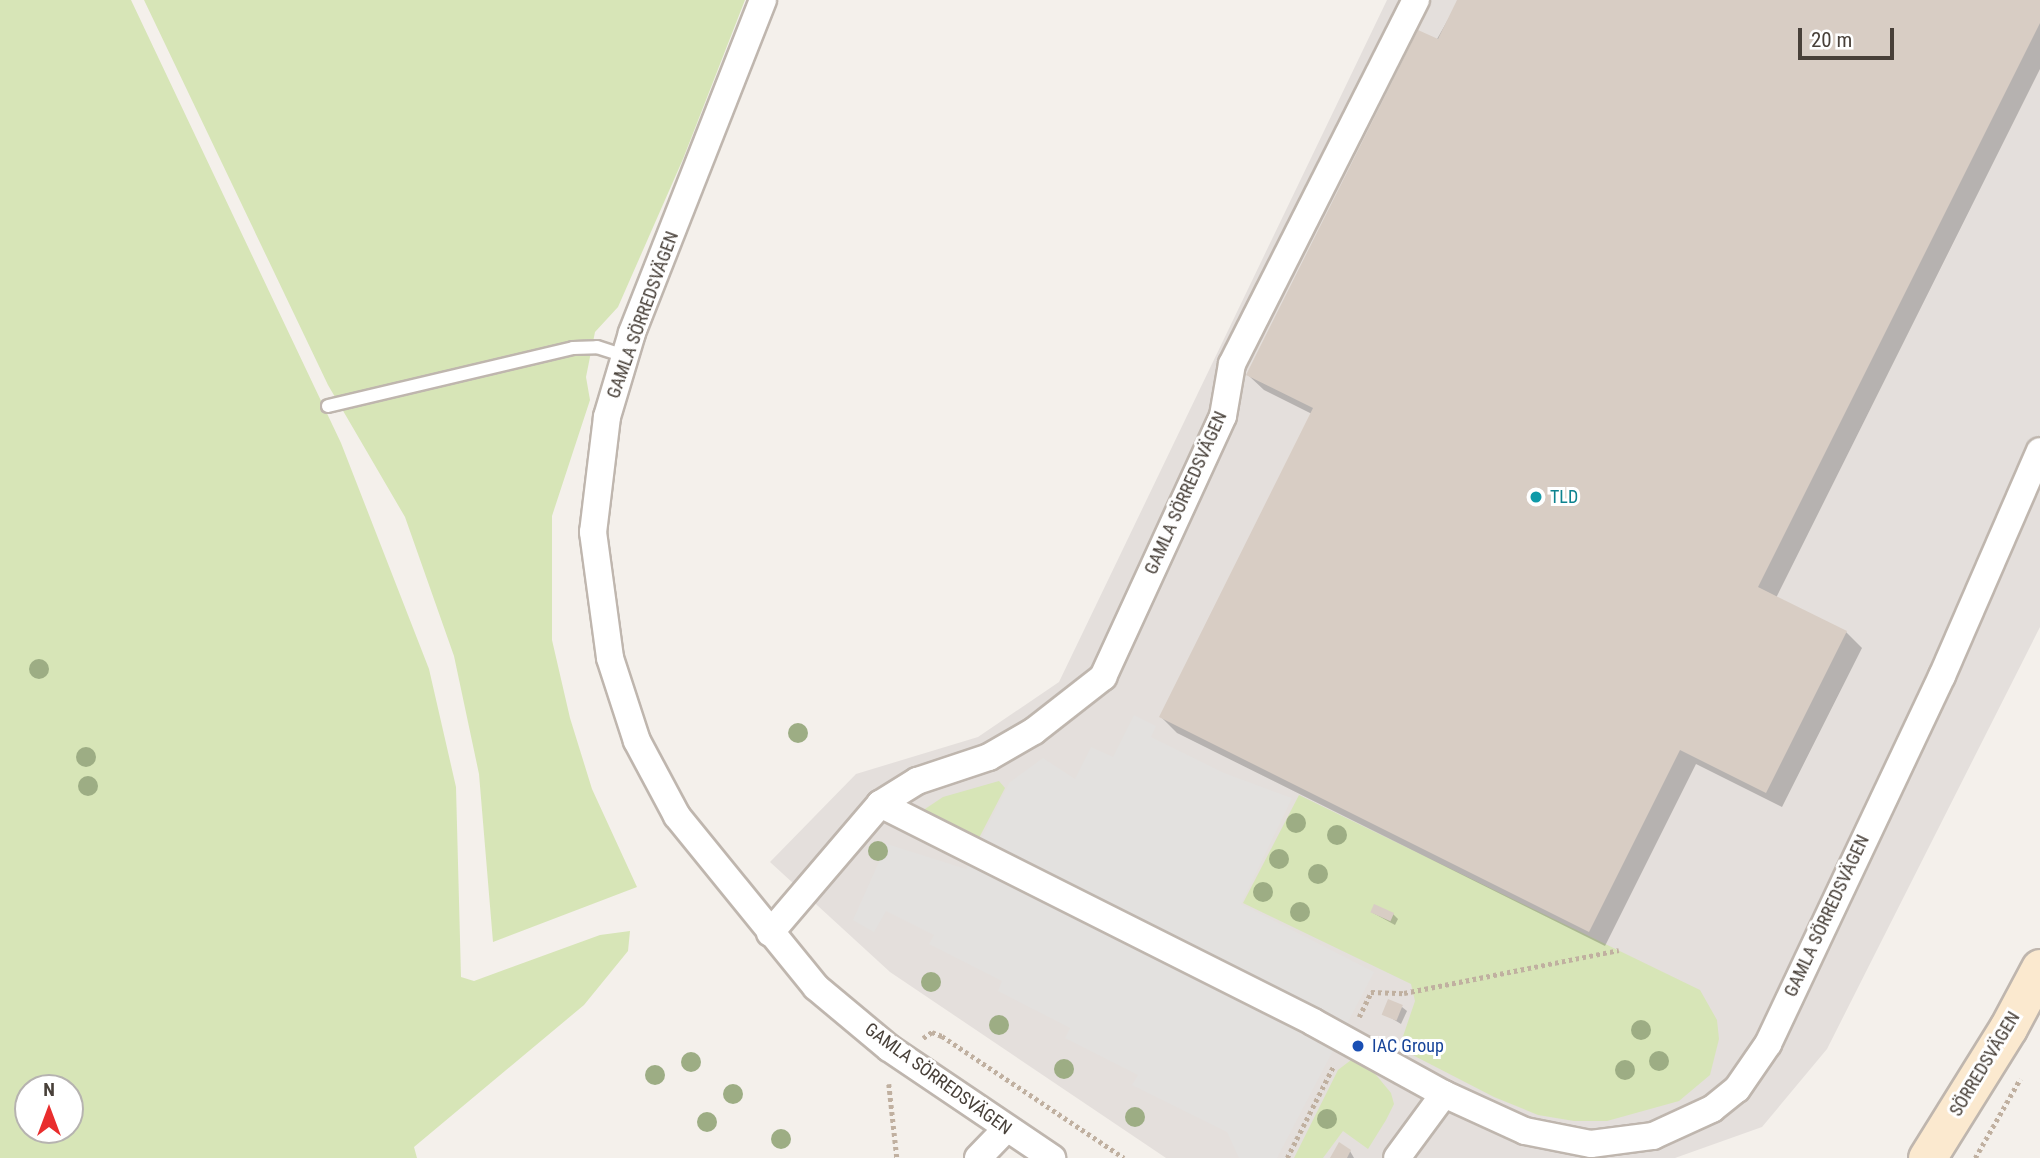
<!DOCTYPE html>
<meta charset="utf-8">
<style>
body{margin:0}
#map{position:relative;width:2040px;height:1158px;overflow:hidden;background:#f4f0eb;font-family:"Roboto Condensed",sans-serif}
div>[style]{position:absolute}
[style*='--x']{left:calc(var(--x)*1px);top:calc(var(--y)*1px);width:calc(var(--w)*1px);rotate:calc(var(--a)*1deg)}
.industrial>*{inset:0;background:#e4dfdc}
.green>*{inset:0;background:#d7e5b7}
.parking>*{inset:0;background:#e3e1df}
.shadow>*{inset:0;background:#0003}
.building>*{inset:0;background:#d8cdc4;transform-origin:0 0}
.path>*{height:4.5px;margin-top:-2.25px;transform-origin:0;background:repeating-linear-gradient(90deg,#c0b0a0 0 3.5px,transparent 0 7px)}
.roads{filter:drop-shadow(2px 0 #bfb6ae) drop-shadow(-2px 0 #bfb6ae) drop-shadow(0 2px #bfb6ae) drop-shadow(0 -2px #bfb6ae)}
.lane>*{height:12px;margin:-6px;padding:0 6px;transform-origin:6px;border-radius:6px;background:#fff}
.street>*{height:26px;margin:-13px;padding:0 13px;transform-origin:13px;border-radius:13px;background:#fff}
.secondary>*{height:37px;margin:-18.5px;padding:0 18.5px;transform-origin:18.5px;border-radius:18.5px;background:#fbe9cf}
.trees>*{width:20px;height:20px;margin:-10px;border-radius:50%;background:#9dad84}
.dots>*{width:19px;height:19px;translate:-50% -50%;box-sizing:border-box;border:4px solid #fff;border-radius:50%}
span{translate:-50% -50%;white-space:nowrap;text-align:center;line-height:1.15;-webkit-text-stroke:6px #fff;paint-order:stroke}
.street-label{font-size:18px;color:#484039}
.culture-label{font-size:18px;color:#0d838f}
.left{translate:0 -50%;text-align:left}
.transit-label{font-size:18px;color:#164399}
.north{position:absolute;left:14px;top:1074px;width:70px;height:70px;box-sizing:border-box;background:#fff;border:2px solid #b6b3b0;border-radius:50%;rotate:0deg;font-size:19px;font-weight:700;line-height:28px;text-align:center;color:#484039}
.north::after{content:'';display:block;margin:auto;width:24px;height:32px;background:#e92d2d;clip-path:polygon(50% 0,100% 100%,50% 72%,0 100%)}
.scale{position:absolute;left:1798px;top:28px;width:96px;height:32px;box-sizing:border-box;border:4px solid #484039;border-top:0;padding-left:9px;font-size:21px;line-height:24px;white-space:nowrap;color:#484039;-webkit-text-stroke:5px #fff;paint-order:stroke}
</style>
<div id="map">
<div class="industrial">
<div style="clip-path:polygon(1387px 0,2040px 0,2040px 627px,1827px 1049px,1762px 1127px,1675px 1158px,1166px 1158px,890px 972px,770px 862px,856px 774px,978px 737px,1059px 682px)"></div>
</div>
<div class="green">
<div style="clip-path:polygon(evenodd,0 0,131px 0,341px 443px,429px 669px,456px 787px,461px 977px,474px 981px,600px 935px,630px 931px,628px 951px,584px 1005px,414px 1147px,417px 1158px,0 1158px,0 0,28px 1088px,70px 1088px,70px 1130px,28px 1130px,28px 1088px)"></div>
<div style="clip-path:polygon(144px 0,745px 0,683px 159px,618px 307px,595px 332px,586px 377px,590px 400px,552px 516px,552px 640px,570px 718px,592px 789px,637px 887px,493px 942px,479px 774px,454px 656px,405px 517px,328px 385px)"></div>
<div style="clip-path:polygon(999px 781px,1005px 788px,979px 838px,922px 811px,943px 797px)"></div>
<div style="clip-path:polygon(1299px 795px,1700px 990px,1717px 1020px,1719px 1039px,1710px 1075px,1679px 1101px,1607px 1121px,1574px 1121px,1538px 1115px,1494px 1097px,1399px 1048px,1415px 1001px,1411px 984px,1243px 903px)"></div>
<div style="clip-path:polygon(1351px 1060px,1372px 1070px,1391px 1093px,1394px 1104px,1386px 1120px,1368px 1149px,1343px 1131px,1323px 1158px,1294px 1158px,1338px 1070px)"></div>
</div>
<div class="parking">
<div style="clip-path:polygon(1134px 715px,1156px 726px,1151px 737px,1224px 773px,1292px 798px,1241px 904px,1374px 972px,1277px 1158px,1239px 1158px,1227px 1132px,1132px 1085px,1138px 1075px,1065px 1038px,1070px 1028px,998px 991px,1002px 981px,929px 944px,934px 935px,886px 911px,874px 932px,853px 920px,887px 844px,966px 869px,1009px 783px,1043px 758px,1075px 779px,1091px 747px,1113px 757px)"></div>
</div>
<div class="shadow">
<div style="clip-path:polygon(1459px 0,2040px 0,2040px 69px,1776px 598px,1846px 632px,1862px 648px,1782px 807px,1696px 764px,1605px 946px,1177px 733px,1161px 717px,1312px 414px,1264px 390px,1248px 375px)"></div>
<div style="clip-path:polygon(1373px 913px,1393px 914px,1398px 919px,1395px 925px)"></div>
<div style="clip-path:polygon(1402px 1007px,1407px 1011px,1401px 1024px,1383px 1013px)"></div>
<div style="clip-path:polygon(1350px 1151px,1354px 1158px,1332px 1158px)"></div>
</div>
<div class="building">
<div style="clip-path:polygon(1457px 0,2040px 0,2040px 23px,1758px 587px,1847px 631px,1766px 793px,1680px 750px,1589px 932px,1159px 717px,1313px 408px,1246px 375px,1418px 30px,1438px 39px)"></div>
<div style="left:1374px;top:904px;width:22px;height:9px;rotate:24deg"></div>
<div style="left:1388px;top:999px;width:16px;height:17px;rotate:22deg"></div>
<div style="clip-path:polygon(1339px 1142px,1351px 1150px,1347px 1158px,1330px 1158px)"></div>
</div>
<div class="path">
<div style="--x:1359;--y:1017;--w:28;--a:-64"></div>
<div style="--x:1371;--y:992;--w:33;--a:2"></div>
<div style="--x:1404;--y:993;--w:219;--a:-11.3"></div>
<div style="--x:923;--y:1038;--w:11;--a:-34"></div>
<div style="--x:932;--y:1032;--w:11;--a:22"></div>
<div style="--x:942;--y:1036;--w:219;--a:33.8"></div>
<div style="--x:889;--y:1084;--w:74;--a:83.8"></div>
<div style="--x:1287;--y:1158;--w:104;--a:-63.2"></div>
<div style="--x:1975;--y:1158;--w:91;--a:-60.3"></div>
</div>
<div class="roads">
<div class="lane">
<div style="--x:328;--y:406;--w:252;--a:-13.3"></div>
<div style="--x:573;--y:348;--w:24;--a:-2"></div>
<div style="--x:597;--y:347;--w:28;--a:18"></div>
</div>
<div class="street">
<div style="--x:763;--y:0;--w:358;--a:111.5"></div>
<div style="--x:632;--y:333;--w:88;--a:106.6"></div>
<div style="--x:607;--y:417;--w:116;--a:96.9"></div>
<div style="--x:593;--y:532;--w:127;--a:82.3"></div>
<div style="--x:610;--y:658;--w:87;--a:72"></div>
<div style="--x:637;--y:741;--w:85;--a:61.9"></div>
<div style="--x:677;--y:816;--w:220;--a:50.9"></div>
<div style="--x:816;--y:987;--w:95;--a:39.9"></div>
<div style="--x:889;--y:1048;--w:197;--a:34"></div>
<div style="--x:880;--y:804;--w:44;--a:-31.9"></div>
<div style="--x:917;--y:781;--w:76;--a:-18.4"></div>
<div style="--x:989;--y:757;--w:52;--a:-30"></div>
<div style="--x:1034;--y:731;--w:88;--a:-38"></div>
<div style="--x:1103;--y:677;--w:287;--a:-65.3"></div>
<div style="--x:1223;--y:416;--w:53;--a:-80.2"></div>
<div style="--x:1232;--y:364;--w:408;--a:-63.2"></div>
<div style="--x:770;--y:933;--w:170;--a:-49.5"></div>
<div style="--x:880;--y:804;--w:485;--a:26.7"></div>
<div style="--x:1313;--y:1022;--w:149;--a:28.8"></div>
<div style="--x:1444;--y:1094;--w:79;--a:126.3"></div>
<div style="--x:1444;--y:1094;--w:89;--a:24.6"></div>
<div style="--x:1525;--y:1131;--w:67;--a:11.1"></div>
<div style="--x:1591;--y:1144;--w:63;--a:-7.4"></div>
<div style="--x:1653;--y:1136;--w:65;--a:-24.6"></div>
<div style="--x:1712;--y:1109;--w:32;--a:-39"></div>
<div style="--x:1737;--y:1089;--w:55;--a:-55.4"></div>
<div style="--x:1768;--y:1044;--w:407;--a:-64.7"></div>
<div style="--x:1942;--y:676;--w:245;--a:-66.5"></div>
<div style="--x:978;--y:1158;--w:40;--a:-46"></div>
</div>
<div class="secondary">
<div style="--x:1927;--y:1158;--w:153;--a:-58.1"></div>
<div style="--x:2008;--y:1028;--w:68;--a:-61.9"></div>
</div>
</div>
<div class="trees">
<div style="left:39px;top:669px"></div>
<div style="left:798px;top:733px"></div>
<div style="left:86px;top:757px"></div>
<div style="left:88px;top:786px"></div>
<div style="left:1296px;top:823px"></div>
<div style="left:1337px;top:835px"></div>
<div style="left:878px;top:851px"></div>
<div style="left:1279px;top:859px"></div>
<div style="left:1318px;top:874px"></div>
<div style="left:1263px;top:892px"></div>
<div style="left:1300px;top:912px"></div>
<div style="left:931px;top:982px"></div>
<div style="left:999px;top:1025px"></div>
<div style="left:1641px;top:1030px"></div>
<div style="left:1659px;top:1061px"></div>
<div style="left:691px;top:1062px"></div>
<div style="left:1064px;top:1069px"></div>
<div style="left:1625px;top:1070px"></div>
<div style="left:655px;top:1075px"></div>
<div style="left:733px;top:1094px"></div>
<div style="left:1135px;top:1117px"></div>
<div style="left:1327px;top:1119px"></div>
<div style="left:707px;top:1122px"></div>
<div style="left:781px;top:1139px"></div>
</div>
<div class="dots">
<div style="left:1536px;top:497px;background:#0f9aa8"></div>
<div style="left:1358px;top:1046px;background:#1a4fb4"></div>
</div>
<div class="street-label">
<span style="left:643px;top:315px;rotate:-70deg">GAMLA SÖRREDSVÄGEN</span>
<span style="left:1186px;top:493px;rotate:-66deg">GAMLA SÖRREDSVÄGEN</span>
<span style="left:1827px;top:916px;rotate:-65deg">GAMLA SÖRREDSVÄGEN</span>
<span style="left:1985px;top:1064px;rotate:-59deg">SÖRREDSVÄGEN</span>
<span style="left:938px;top:1079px;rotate:36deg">GAMLA SÖRREDSVÄGEN</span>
</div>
<div class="culture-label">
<span class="left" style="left:1550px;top:497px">TLD</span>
</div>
<div class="transit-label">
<span class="left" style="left:1372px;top:1046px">IAC Group</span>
</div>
<div class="north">N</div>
<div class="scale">20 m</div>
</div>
